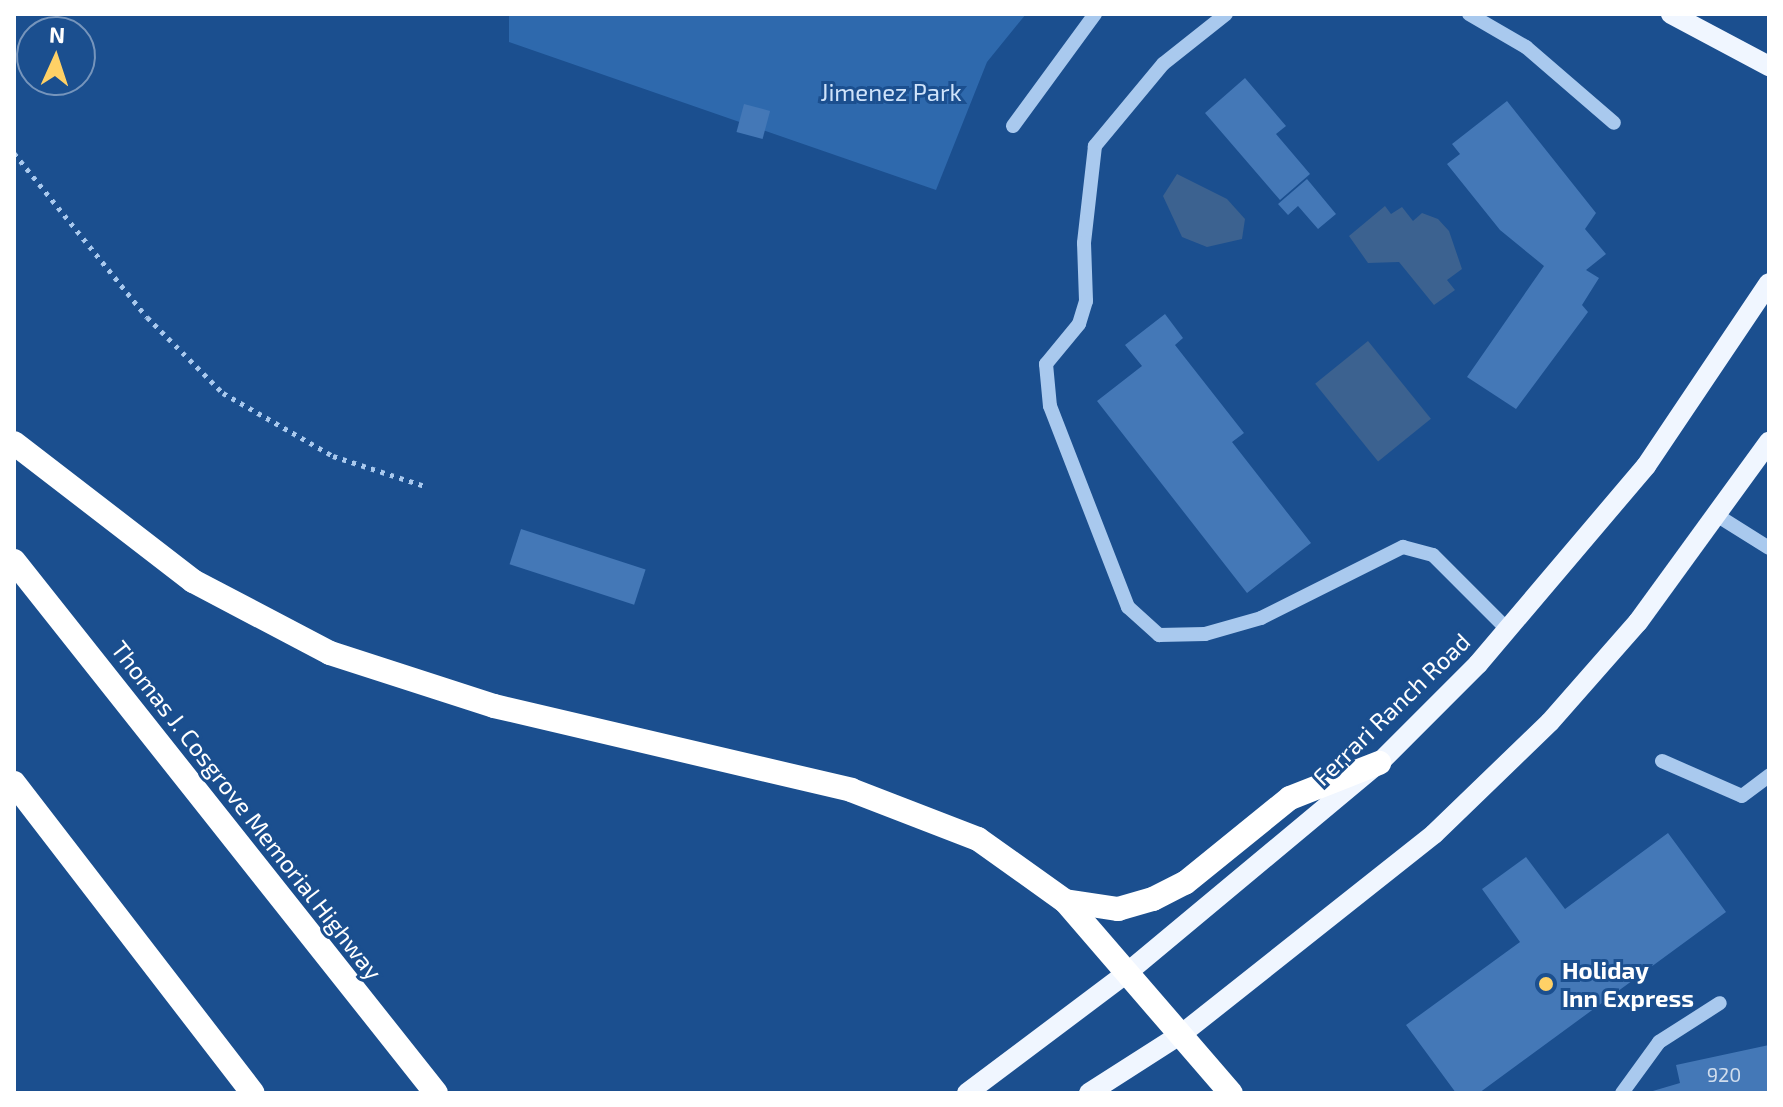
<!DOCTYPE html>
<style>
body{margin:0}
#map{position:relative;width:1783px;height:1107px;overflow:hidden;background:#1b4f8f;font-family:"Exo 2",sans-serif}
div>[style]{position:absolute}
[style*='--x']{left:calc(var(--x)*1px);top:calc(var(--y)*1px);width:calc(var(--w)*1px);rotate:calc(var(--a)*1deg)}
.green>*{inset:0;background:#2e69ad}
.water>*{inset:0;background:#3c6290;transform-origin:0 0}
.building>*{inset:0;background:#4478b7;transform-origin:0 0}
.path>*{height:5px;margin-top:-2.5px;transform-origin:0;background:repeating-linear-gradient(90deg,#a9c9ee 0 4px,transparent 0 10px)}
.minor>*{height:14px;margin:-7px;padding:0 7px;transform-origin:7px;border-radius:7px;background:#a9c9ee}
.major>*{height:20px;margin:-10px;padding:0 10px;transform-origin:10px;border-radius:10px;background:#f0f6ff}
.highway>*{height:24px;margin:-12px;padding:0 12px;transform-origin:12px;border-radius:12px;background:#fff}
.dots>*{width:22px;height:22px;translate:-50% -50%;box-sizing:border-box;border:4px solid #1b4f8f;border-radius:50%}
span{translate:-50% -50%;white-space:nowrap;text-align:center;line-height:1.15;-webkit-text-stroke:6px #1b4f8f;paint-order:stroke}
.number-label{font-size:20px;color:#d0dded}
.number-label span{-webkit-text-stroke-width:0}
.park-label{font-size:24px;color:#cfe3fa}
.street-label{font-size:24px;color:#fff}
.poi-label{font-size:24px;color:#fff;font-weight:700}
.left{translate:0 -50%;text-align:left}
.frame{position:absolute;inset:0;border:16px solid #fff;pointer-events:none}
.north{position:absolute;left:16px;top:16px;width:80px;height:80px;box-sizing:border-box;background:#1b4f8f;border:2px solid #7695bc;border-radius:50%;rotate:3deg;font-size:22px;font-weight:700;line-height:32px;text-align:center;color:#fff}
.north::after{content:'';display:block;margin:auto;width:28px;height:36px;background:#ffd166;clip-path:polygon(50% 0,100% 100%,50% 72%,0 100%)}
</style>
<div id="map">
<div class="green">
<div style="clip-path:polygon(509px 14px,1026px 14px,987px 62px,936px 190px,509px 42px)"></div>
</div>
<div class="water">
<div style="clip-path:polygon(1177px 174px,1227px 199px,1245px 219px,1242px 239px,1207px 247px,1182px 237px,1163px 196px)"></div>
<div style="clip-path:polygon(1385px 206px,1391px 214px,1402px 207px,1413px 221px,1422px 213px,1438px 219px,1449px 231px,1462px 269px,1447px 280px,1455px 290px,1434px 305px,1399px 262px,1368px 263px,1349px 236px)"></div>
<div style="left:1368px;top:341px;width:100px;height:68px;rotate:51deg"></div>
</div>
<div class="building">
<div style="clip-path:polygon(1245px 78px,1286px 126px,1276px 134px,1310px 174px,1280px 200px,1205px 113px)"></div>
<div style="clip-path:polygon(1507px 101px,1596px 213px,1585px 229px,1606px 254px,1586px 270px,1599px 278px,1582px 305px,1588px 312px,1516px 409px,1467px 377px,1544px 266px,1500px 230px,1447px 164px,1460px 154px,1452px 144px)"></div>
<div style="left:744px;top:104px;width:27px;height:29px;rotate:15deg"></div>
<div style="clip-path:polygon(1307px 179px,1336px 214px,1318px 229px,1298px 206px,1288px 215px,1278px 204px)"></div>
<div style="clip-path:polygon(1165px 314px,1183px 338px,1175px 345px,1244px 433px,1232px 442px,1311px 543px,1247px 593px,1097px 401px,1142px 366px,1125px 345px)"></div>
<div style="left:521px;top:529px;width:131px;height:37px;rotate:18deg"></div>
<div style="clip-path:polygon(1668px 833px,1726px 912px,1479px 1093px,1456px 1093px,1406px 1025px,1520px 942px,1482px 889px,1526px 857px,1565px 909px)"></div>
<div style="clip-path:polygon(1769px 1045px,1769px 1093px,1646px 1093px,1680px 1083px,1676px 1065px)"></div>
</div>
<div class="path">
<div style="--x:14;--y:153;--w:211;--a:51"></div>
<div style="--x:147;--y:317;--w:107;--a:45"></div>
<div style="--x:223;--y:393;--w:127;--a:29.8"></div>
<div style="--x:333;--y:456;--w:97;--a:18.1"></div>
</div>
<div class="minor">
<div style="--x:1226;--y:14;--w:80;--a:141.6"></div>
<div style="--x:1163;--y:64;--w:107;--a:129.7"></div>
<div style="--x:1095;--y:146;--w:98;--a:96.5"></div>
<div style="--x:1084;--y:243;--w:58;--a:88"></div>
<div style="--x:1086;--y:301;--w:24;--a:107"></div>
<div style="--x:1079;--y:324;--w:52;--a:129.5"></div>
<div style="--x:1046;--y:364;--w:42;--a:84.6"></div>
<div style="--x:1050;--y:406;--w:216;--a:68.8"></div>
<div style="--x:1128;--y:607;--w:42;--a:42.1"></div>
<div style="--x:1159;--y:635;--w:46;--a:-1.2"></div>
<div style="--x:1205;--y:634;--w:58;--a:-15.9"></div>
<div style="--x:1261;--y:618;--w:159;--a:-26.6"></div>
<div style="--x:1403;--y:547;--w:31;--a:15"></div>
<div style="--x:1433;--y:555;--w:106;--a:45"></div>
<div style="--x:1469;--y:14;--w:66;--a:30.1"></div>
<div style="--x:1526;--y:47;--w:116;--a:40.8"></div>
<div style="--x:1013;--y:126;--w:139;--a:-53.8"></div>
<div style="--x:1718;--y:516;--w:60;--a:32.1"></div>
<div style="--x:1662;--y:761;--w:87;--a:23.6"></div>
<div style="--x:1742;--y:796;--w:34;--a:-37"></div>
<div style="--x:1622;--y:1093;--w:63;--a:-54"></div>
<div style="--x:1659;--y:1042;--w:72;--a:-32.6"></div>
</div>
<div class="major">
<div style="--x:1671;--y:14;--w:111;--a:28"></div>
<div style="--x:967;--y:1093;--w:201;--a:-36.9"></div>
<div style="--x:1128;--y:972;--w:327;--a:-39.8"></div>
<div style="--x:1379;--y:763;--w:140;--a:-45"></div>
<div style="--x:1478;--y:664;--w:260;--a:-49.7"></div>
<div style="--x:1646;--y:466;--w:220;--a:-56.1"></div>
<div style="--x:1089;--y:1093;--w:112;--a:-32.6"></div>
<div style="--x:1183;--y:1033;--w:320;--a:-38.4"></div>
<div style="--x:1434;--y:834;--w:161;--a:-44"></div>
<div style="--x:1550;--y:722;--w:133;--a:-48.7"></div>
<div style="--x:1638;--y:622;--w:223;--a:-54"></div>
</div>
<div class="highway">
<div style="--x:14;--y:443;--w:226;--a:37.6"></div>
<div style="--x:193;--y:581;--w:155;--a:27.7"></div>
<div style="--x:330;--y:653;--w:172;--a:17.9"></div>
<div style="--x:494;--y:706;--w:367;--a:13.2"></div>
<div style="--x:851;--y:790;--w:136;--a:21.1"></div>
<div style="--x:978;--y:839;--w:107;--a:35.5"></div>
<div style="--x:1065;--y:901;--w:254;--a:49.2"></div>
<div style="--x:14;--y:561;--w:679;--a:51.58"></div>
<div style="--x:14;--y:783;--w:391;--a:52.4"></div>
<div style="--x:1065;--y:901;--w:54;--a:8.6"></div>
<div style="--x:1118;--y:909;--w:36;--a:-16"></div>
<div style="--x:1153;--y:899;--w:36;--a:-27"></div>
<div style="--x:1185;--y:883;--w:135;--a:-39"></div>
<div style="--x:1290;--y:798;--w:96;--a:-21.5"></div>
</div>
<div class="dots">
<div style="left:1546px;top:984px;background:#ffd166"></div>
</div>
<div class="number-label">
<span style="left:1724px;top:1074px">920</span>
</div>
<div class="park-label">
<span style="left:891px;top:92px">Jimenez Park</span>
</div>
<div class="street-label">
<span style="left:1391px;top:709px;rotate:-44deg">Ferrari Ranch Road</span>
<span style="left:247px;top:810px;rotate:52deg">Thomas J. Cosgrove Memorial Highway</span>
</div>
<div class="poi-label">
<span class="left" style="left:1562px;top:984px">Holiday<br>Inn Express</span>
</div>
<div class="frame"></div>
<div class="north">N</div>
</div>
